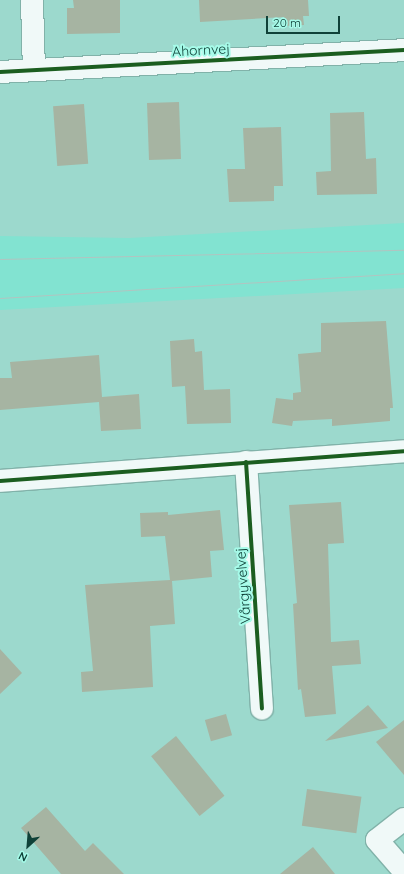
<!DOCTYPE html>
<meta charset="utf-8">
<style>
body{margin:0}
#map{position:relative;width:404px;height:874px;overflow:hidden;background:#9cd9cd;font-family:Quicksand,sans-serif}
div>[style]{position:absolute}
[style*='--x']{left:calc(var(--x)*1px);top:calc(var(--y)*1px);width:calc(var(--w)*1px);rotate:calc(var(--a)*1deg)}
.built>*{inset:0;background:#82e3d1}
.building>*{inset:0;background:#a6b4a2;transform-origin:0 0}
.roads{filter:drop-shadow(1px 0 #81b2a9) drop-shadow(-1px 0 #81b2a9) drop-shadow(0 1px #81b2a9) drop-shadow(0 -1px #81b2a9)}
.minor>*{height:22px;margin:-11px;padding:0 11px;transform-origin:11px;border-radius:11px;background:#f0f9f8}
.tram>*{height:1px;margin:-0.5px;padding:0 0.5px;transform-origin:0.5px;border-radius:0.5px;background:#b2c4c0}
.cycleway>*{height:4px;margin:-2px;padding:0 2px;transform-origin:2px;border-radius:2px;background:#1b5e20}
span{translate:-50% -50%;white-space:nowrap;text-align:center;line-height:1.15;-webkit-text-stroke:4px #a6fbe9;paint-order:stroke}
.street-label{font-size:14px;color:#0f4138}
.north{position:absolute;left:8px;top:826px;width:40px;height:40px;-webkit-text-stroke:3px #a6fbe9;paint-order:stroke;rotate:206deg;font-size:11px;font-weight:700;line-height:16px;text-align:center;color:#0f4138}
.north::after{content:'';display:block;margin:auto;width:14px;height:18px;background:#0f4138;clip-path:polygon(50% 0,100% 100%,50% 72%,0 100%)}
.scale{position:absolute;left:266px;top:16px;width:74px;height:18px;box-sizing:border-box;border:2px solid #0f4138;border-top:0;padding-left:5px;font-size:12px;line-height:14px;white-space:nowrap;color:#0f4138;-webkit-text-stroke:3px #a6fbe9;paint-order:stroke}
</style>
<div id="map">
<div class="built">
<div style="clip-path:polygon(404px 223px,404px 288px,0 310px,0 236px,129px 238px)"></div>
</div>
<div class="building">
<div style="clip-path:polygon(73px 0,120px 0,120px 33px,67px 34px,67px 8px,74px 8px)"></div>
<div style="clip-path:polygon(199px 0,308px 0,309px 16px,303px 16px,304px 25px,284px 26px,284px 17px,200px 22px)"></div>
<div style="left:179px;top:102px;width:57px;height:32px;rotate:88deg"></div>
<div style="left:84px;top:104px;width:60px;height:31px;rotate:86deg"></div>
<div style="clip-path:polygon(364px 112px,366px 159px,376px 158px,377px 194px,317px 195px,316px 172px,331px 171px,330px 113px)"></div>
<div style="clip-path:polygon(281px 127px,283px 186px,274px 186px,274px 201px,229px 202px,227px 169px,245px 169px,243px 128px)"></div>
<div style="clip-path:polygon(386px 321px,393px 408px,390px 408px,390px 421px,332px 426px,332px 419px,293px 421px,292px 426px,272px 423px,276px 398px,293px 400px,293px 393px,301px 392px,298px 354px,321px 352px,321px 323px)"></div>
<div style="clip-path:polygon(194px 339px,195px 352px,202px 351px,204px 390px,230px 389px,231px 423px,187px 424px,185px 386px,172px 387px,170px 341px)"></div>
<div style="clip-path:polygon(99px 355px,102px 397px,139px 394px,141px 429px,101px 431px,99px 402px,0 410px,0 378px,12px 378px,10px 362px)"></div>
<div style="clip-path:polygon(341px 502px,344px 543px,328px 544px,331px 642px,359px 640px,361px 664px,332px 666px,336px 714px,305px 717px,301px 689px,298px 690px,293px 604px,297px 603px,289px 505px)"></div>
<div style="clip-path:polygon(220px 510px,224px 550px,210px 551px,212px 577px,172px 581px,175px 624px,150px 626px,153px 687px,82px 692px,81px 672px,93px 671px,85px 585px,170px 580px,165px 536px,141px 537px,140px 513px,168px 512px,168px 515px)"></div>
<div style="clip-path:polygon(0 649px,22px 673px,0 694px)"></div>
<div style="clip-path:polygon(368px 705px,388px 728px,325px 741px)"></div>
<div style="left:226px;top:714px;width:22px;height:22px;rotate:74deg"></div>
<div style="clip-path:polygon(404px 720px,404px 775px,376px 742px)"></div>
<div style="left:176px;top:736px;width:77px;height:32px;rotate:51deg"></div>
<div style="left:307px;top:789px;width:55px;height:37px;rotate:8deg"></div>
<div style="clip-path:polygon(46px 807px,85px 851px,93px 843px,124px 874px,61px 874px,21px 828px)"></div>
<div style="clip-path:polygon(313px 847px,335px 874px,280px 874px)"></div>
</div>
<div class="roads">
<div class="minor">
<div style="--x:32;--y:0;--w:70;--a:88.4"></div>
<div style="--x:0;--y:72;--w:405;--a:-3.1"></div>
<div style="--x:246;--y:462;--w:247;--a:86.3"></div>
<div style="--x:0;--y:481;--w:405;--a:-4.2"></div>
<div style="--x:404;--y:819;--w:34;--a:142"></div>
<div style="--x:377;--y:840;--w:41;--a:48.9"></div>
</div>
</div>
<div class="tram">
<div style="--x:0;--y:259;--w:404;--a:-1.3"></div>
<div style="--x:0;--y:298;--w:405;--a:-3.5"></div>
</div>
<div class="cycleway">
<div style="--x:0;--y:72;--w:405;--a:-3.1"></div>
<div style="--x:246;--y:462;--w:247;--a:86.3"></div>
<div style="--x:0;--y:481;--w:405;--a:-4.2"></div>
</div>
<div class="street-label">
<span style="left:201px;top:50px;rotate:-3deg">Ahornvej</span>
<span style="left:243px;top:586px;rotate:-94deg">Vårgyvelvej</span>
</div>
<div class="north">N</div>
<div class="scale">20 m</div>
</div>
